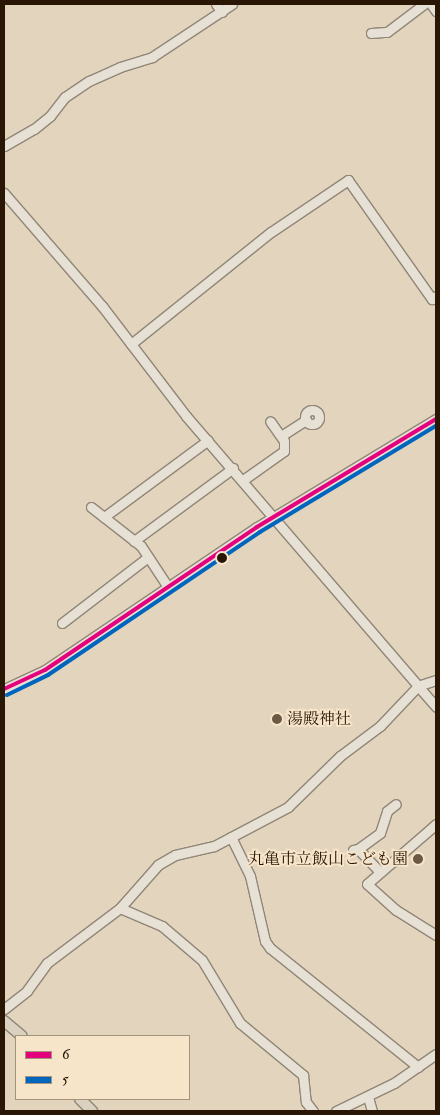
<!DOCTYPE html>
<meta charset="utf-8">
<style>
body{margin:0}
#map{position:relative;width:440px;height:1115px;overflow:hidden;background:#e3d4bd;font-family:"IM FELL Double Pica","Noto Serif JP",serif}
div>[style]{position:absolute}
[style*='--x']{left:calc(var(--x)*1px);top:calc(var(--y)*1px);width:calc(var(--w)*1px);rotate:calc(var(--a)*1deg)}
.roads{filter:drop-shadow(1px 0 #908677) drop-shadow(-1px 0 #908677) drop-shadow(0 1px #908677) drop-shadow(0 -1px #908677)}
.minor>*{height:9px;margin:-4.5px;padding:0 4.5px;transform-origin:4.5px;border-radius:4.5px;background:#e7e0d5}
.minor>.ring{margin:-4.5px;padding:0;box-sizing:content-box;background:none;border:9px solid #e7e0d5;border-radius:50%}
.major>*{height:10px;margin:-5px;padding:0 5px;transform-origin:5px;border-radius:5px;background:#dbd1c0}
.bus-1>*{height:4px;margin:-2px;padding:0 2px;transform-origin:2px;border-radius:2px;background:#e5007d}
.bus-2>*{height:4px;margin:-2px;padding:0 2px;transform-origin:2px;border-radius:2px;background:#0065bd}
.dots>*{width:14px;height:14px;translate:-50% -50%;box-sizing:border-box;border:2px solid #f7e5ca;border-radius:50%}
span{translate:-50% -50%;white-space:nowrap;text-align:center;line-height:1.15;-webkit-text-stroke:4px #f7e5ca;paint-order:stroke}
.poi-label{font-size:16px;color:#2a1605}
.left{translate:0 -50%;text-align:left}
.right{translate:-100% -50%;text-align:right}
.frame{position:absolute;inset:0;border:5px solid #2a1605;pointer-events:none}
.legend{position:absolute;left:15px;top:1035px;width:175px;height:65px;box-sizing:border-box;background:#f7e5ca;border:1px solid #a5927b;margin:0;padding:6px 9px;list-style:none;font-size:15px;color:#2a1605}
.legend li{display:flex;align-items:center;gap:10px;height:25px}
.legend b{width:25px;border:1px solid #a5927b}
</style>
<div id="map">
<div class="roads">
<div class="minor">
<div style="--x:216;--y:4;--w:10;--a:53"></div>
<div style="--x:431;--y:4;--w:9;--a:54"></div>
<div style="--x:371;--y:33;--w:16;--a:-4"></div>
<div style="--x:387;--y:32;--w:46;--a:-37.1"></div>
<div style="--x:4;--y:146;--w:34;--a:-30"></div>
<div style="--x:34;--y:129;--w:21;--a:-39"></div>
<div style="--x:50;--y:116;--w:24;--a:-52"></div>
<div style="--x:65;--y:97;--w:29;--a:-34"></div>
<div style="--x:89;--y:81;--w:34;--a:-24"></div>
<div style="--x:120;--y:67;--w:34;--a:-17"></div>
<div style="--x:152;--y:57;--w:96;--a:-33.5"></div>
<div style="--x:4;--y:193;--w:150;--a:49.1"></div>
<div style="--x:102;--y:306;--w:138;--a:52.6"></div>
<div style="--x:186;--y:416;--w:356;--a:49.3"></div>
<div style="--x:418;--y:686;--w:55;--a:133.5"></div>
<div style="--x:380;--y:726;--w:50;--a:143.1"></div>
<div style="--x:340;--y:756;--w:73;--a:135.6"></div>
<div style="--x:288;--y:807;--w:84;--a:152.2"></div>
<div style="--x:214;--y:846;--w:40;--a:167"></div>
<div style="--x:175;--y:855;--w:20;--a:150"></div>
<div style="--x:158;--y:865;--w:57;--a:131.5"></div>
<div style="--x:120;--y:908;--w:91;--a:143"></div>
<div style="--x:47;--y:963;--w:34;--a:126"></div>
<div style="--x:27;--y:991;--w:29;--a:142"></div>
<div style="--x:131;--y:344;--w:179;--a:-38.7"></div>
<div style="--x:271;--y:232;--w:93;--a:-34"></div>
<div style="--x:348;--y:180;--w:146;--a:54.8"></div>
<div style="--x:432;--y:299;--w:5;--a:-37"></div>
<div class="ring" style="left:305px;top:410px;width:5px;height:5px"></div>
<div style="--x:281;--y:436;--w:30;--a:-33"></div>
<div style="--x:243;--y:480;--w:50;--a:-35.3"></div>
<div style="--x:284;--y:451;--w:10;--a:-90"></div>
<div style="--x:284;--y:441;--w:24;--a:-125"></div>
<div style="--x:91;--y:507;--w:63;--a:38"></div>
<div style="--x:141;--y:546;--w:49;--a:56.6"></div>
<div style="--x:104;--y:517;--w:129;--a:-36.5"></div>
<div style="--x:134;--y:541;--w:123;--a:-36.4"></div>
<div style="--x:62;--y:623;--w:108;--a:-37.5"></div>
<div style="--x:436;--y:680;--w:19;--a:162"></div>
<div style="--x:418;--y:686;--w:28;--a:49"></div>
<div style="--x:4;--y:689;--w:45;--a:-24.9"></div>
<div style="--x:45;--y:670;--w:256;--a:-34"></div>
<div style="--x:257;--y:527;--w:209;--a:-31.1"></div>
<div style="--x:436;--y:824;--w:91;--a:139"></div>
<div style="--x:367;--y:884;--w:39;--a:42"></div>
<div style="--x:396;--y:910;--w:47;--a:32"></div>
<div style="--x:231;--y:837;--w:43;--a:64"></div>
<div style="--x:250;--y:876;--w:67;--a:77"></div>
<div style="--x:265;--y:941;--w:9;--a:54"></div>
<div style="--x:270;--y:948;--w:190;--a:38.8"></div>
<div style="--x:358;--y:849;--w:32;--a:46"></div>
<div style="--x:353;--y:850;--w:5;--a:-11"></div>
<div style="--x:358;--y:849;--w:27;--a:-36"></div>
<div style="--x:380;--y:833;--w:23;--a:-72"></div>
<div style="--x:387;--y:811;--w:11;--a:-38"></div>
<div style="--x:120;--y:908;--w:46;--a:23.2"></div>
<div style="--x:162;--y:926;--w:52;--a:40.4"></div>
<div style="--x:202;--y:960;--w:74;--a:58.9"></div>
<div style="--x:240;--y:1023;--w:82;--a:39.5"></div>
<div style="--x:303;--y:1075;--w:27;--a:84"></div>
<div style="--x:306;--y:1102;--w:11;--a:52"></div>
<div style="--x:368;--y:1097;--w:15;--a:74"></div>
<div style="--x:336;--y:1111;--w:64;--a:-25.8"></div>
<div style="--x:394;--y:1083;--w:51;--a:-34.6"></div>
</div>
<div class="major">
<div style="--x:4;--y:1021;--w:23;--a:40"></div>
<div style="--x:80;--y:1099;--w:17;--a:45"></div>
</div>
</div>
<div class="bus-1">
<div style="--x:4;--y:689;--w:45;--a:-24.9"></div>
<div style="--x:45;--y:670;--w:256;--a:-34"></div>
<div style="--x:257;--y:527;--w:209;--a:-31.1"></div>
</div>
<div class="bus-2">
<div style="--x:7;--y:695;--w:46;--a:-26"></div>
<div style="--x:48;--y:675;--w:256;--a:-34"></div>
<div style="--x:260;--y:532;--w:205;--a:-31.1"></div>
</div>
<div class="dots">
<div style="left:222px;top:558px;background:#2a1605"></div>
<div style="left:277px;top:719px;background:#6b5845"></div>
<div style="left:418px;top:859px;background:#6b5845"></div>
</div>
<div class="poi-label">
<span class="left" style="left:287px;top:719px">湯殿神社</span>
<span class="right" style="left:408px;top:859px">丸亀市立飯山こども園</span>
</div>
<div class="frame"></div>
<ul class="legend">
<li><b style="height:6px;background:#e5007d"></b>6</li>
<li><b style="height:6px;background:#0065bd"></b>5</li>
</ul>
</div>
